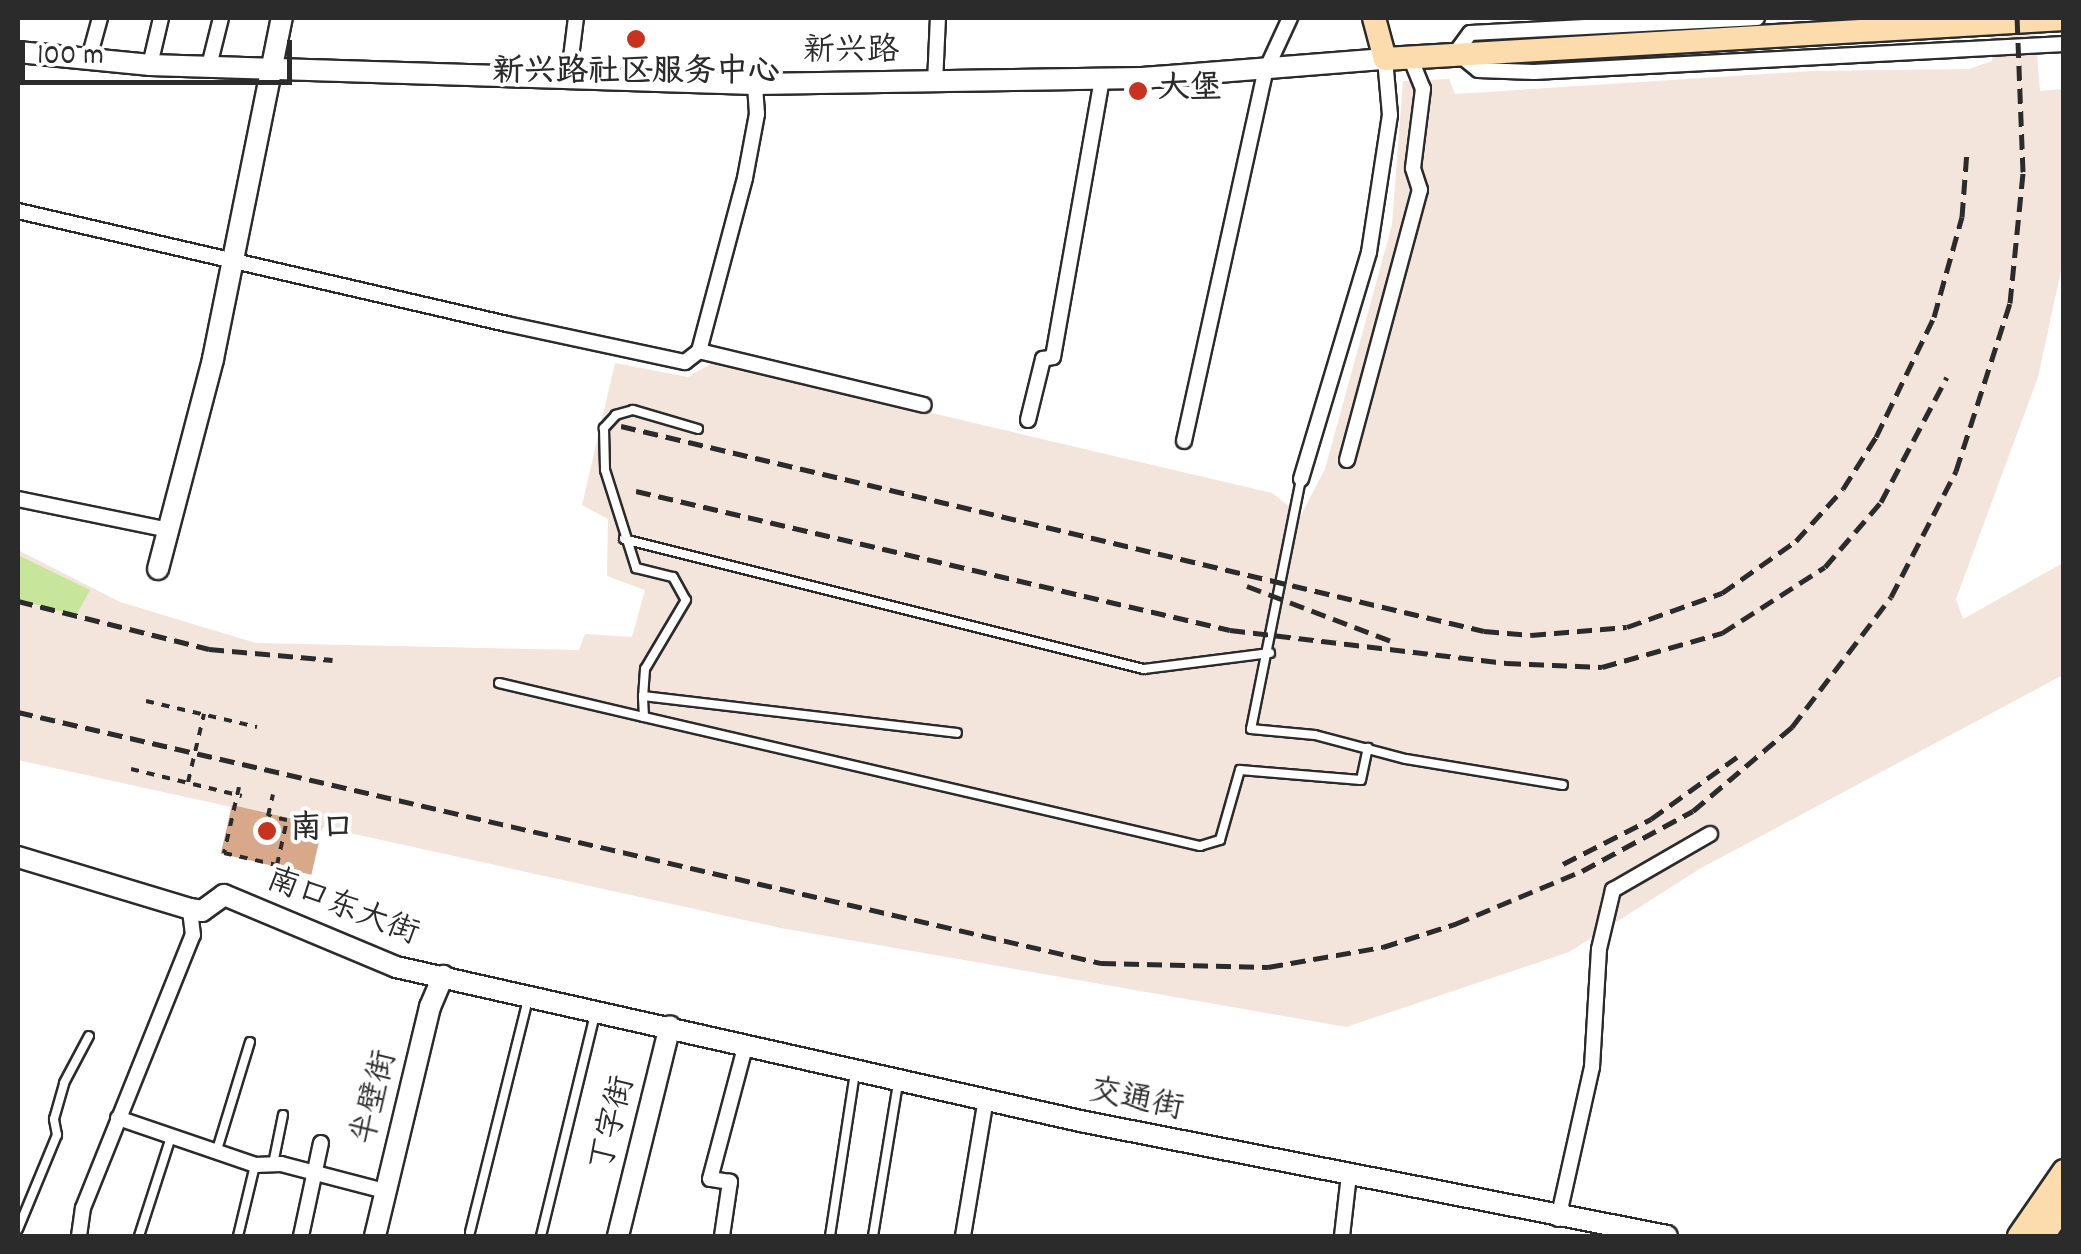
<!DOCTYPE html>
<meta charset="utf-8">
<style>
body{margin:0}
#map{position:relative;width:2081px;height:1254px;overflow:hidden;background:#fff;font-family:Dekko,"LXGW WenKai TC",sans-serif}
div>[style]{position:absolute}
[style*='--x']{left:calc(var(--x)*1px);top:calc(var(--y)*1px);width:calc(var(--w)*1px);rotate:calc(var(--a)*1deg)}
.built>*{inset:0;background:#f3e5dc}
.green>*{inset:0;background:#c8e59c}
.building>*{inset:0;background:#d8a88a;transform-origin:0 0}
.path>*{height:4px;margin-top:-2px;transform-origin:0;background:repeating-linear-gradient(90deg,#2b2b2b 0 8px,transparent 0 16px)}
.roads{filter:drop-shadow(2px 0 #2b2b2b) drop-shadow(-2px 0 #2b2b2b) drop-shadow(0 2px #2b2b2b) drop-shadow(0 -2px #2b2b2b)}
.lane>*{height:8px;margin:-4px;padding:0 4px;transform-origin:4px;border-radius:4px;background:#fff}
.street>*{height:14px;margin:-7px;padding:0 7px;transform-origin:7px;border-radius:7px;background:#fff}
.secondary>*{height:20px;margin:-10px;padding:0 10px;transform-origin:10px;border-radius:10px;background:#fff}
.primary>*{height:22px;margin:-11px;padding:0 11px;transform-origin:11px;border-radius:11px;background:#fcdcac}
.rail>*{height:5px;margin-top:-2.5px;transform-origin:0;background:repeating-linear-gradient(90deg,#2b2b2b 0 15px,transparent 0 23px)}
.path-bridge>*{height:4px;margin-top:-2px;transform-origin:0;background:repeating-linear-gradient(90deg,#2b2b2b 0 8px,transparent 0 16px)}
.dots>*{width:28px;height:28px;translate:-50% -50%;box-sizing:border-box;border:5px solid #fff;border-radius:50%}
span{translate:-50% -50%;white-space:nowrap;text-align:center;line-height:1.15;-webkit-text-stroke:8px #fff;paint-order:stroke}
.street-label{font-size:32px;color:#2b2b2b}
.poi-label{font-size:32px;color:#2b2b2b;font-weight:700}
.left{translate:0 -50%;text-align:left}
.frame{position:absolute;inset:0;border:20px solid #2b2b2b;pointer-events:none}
.scale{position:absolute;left:20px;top:40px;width:272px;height:45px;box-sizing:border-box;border:5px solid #2b2b2b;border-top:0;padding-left:12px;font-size:30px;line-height:35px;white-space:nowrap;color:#2b2b2b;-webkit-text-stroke:8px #fff;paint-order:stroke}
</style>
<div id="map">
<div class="built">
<div style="clip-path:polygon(1990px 18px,2034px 18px,2040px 91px,2063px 89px,2064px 257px,2038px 377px,1956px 599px,1963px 619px,2063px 563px,2063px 675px,1701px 868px,1569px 952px,1346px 1027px,781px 928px,18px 760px,18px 550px,120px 602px,256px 643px,579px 650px,585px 634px,632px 637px,645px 590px,607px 576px,608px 519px,582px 505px,615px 363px,688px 377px,714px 362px,1272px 493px,1301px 515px,1325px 469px,1392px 225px,1403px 81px,1449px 79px,1455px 94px,1812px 71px,1969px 69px,1992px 61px)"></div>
</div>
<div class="green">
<div style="clip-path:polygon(18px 555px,90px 590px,76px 616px,18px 599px)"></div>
</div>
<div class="building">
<div style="left:232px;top:805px;width:93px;height:50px;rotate:13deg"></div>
</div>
<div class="path">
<div style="--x:146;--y:701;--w:114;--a:13.2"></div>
<div style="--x:239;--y:787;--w:68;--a:102.8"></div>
<div style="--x:224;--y:853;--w:54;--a:12.8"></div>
<div style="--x:277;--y:865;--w:46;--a:-77.5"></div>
<div style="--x:287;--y:820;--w:19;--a:-168"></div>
<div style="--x:268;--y:816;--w:22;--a:-77"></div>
<div style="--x:269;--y:894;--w:30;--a:-75"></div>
</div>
<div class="roads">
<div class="lane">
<div style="--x:698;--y:429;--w:68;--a:-163.7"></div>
<div style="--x:633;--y:410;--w:18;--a:164"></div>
<div style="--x:616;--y:415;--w:18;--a:133"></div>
<div style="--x:604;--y:428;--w:42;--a:88.6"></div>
<div style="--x:605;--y:470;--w:103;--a:72.4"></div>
<div style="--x:636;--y:568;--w:38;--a:14"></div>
<div style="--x:673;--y:577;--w:26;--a:61"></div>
<div style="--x:686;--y:600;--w:80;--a:120.7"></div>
<div style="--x:645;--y:669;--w:27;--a:94"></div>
<div style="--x:643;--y:696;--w:316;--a:6.7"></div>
<div style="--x:1301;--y:479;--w:255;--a:101.3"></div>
<div style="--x:1251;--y:729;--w:64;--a:5.4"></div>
<div style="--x:1315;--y:735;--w:94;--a:14.8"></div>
<div style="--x:1406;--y:759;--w:159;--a:9.4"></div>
<div style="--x:624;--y:539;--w:536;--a:14.04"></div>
<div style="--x:1144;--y:669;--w:127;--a:-7.2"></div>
<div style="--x:499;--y:683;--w:149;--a:13.2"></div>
<div style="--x:644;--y:717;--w:21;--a:-93"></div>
<div style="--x:644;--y:717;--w:571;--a:13.06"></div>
<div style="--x:1200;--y:846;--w:21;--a:-17"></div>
<div style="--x:1220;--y:840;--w:73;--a:-74.1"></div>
<div style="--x:1240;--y:770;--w:121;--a:4.7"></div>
<div style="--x:1361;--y:780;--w:33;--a:-78"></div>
<div style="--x:216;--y:1153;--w:116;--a:-73"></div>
<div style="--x:273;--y:1164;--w:50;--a:-78.5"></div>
<div style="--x:18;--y:1229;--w:102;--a:-67.5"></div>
<div style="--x:57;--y:1135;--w:16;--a:-101"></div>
<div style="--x:54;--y:1119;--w:37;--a:-74"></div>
<div style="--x:64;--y:1083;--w:53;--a:-62"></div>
<div style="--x:470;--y:1232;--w:240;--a:-76"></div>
<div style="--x:139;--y:1236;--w:101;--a:-72.1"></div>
<div style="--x:238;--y:1236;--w:73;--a:-76.5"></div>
<div style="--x:541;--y:1236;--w:228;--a:-76.3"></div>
<div style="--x:830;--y:1236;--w:165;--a:-81.3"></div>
<div style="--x:873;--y:1236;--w:154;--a:-80.7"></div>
</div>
<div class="street">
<div style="--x:1757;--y:18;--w:287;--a:177"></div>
<div style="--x:1470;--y:33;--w:24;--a:126"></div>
<div style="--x:1456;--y:52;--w:28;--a:39"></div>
<div style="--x:1478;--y:70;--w:56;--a:2"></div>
<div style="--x:1534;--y:72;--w:531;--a:-3.02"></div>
<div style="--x:89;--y:58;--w:41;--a:-74.6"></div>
<div style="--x:150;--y:65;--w:48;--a:-76.8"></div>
<div style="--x:209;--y:66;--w:49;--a:-76"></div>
<div style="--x:568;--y:81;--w:64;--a:-82.8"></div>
<div style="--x:935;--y:83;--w:65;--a:-87.4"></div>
<div style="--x:18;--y:211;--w:502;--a:13.01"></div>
<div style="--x:507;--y:324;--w:182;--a:12.1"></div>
<div style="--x:685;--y:362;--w:18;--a:-38"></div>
<div style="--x:699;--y:351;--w:231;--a:13.5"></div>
<div style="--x:699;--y:351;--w:179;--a:-75.1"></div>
<div style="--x:745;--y:178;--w:65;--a:-79.4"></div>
<div style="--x:757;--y:114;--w:30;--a:-94"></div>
<div style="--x:1028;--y:420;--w:63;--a:-76.2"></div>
<div style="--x:1043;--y:359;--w:10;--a:-11"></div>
<div style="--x:1053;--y:357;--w:282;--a:-80"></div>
<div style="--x:1184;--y:441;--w:378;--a:-77.6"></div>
<div style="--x:1265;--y:72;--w:60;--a:-65.2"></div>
<div style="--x:1347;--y:460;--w:280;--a:-74.9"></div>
<div style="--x:1420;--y:190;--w:23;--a:-108"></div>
<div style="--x:1413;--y:168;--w:80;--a:-82.8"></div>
<div style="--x:1423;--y:89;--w:35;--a:-112"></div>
<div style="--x:1301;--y:479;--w:237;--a:-73.3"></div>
<div style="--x:1369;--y:252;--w:139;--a:-81.3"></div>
<div style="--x:1390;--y:115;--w:56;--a:-95.1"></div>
<div style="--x:18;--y:499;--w:154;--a:11.6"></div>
<div style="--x:118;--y:1118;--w:145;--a:18.9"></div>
<div style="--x:255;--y:1165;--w:26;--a:-2"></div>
<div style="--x:281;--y:1164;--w:107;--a:14.6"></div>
<div style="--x:1558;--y:1219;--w:156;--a:-77.4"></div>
<div style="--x:1592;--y:1067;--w:118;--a:-86.6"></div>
<div style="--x:1599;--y:949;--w:61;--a:-76.7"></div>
<div style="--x:1613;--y:890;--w:112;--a:-30"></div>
<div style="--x:79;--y:1236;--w:28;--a:-82"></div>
<div style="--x:83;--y:1208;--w:294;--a:-68.1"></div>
<div style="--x:193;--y:935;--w:26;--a:-97"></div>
<div style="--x:301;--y:1236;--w:95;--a:-77.9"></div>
<div style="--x:722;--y:1236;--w:55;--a:-81.6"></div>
<div style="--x:730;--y:1182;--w:20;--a:-171"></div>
<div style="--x:710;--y:1179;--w:140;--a:-75.1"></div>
<div style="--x:963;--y:1236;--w:139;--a:-80.5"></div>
<div style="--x:1342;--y:1236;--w:61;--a:-83.5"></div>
</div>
<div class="secondary">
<div style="--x:18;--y:52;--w:133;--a:5.6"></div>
<div style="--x:150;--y:65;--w:605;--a:1.8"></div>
<div style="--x:755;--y:84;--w:387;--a:-0.9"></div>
<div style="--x:1142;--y:78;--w:244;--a:-4.5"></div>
<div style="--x:158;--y:569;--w:217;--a:-75.3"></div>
<div style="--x:213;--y:359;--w:348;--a:-78.6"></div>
<div style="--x:18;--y:857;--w:180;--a:16.8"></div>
<div style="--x:190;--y:909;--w:12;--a:9"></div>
<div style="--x:202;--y:911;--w:27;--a:-36"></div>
<div style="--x:224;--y:895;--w:186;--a:22.7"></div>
<div style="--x:396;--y:967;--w:706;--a:12.68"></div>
<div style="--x:1085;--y:1122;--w:593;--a:11.08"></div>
<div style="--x:375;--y:1236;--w:236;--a:-76.5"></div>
<div style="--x:430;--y:1007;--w:34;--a:-67"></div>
<div style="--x:618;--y:1236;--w:216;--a:-76.1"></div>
</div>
<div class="primary">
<div style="--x:1374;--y:18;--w:42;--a:75"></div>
<div style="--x:1385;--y:59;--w:680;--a:-3.37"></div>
<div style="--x:2019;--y:1236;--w:79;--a:-55.3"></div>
<div style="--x:2043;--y:1236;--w:37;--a:-56"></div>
</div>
</div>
<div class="rail">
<div style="--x:621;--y:426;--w:887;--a:13.36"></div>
<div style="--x:1484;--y:631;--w:47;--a:4.9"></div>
<div style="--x:1531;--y:635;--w:96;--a:-4.8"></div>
<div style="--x:1627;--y:627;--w:101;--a:-19.7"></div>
<div style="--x:1722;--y:593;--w:90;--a:-35.1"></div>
<div style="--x:1796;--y:541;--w:70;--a:-47.9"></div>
<div style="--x:1843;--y:489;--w:62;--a:-57.6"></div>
<div style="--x:1876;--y:437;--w:133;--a:-64.2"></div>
<div style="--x:1934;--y:317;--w:104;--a:-74.4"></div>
<div style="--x:1962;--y:217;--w:67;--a:-85.7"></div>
<div style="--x:636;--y:491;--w:610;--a:13.17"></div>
<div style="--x:1230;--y:630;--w:278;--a:6.8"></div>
<div style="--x:1506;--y:663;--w:96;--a:2.4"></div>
<div style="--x:1602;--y:667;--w:125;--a:-15.8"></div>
<div style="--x:1722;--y:633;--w:122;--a:-32.7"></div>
<div style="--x:1825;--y:567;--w:86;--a:-49.3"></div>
<div style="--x:1881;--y:502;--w:141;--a:-62.2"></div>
<div style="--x:1247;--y:586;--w:154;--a:20.9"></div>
<div style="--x:18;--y:601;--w:197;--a:14.1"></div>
<div style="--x:209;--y:649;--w:124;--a:5.1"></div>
<div style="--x:18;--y:712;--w:1112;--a:13.05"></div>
<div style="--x:1101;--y:963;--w:167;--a:1.4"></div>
<div style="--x:1268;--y:967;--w:117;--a:-9.9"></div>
<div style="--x:1383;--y:947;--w:76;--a:-17.7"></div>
<div style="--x:1455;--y:924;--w:138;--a:-22.7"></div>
<div style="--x:1582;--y:871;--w:126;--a:-28.4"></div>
<div style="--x:1693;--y:811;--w:130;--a:-40.3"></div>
<div style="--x:1792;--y:727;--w:163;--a:-52.7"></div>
<div style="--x:1891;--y:597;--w:142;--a:-62.7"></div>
<div style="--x:1956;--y:471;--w:176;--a:-72.2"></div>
<div style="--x:2010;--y:303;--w:132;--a:-84.3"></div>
<div style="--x:2023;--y:172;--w:154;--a:-92.2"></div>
<div style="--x:1563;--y:864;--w:99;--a:-27.1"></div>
<div style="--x:1651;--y:819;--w:106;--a:-35.8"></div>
</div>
<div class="path-bridge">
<div style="--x:131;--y:769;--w:114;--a:13.7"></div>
<div style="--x:188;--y:782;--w:70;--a:-76.8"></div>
</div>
<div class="dots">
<div style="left:636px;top:39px;background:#c8321e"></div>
<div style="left:1138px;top:91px;background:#c8321e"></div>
<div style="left:267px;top:831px;background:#c8321e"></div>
</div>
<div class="street-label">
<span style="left:851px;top:53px">新兴路</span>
<span style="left:342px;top:909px;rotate:21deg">南口东大街</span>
<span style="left:377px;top:1098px;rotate:-76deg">半壁街</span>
<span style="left:1136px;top:1102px;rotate:12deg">交通街</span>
<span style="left:615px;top:1124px;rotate:-76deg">丁字街</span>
</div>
<div class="poi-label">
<span style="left:636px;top:74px">新兴路社区服务中心</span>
<span class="left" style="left:1158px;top:91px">大堡</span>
<span class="left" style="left:290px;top:831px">南口</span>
</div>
<div class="frame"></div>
<div class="scale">100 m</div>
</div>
